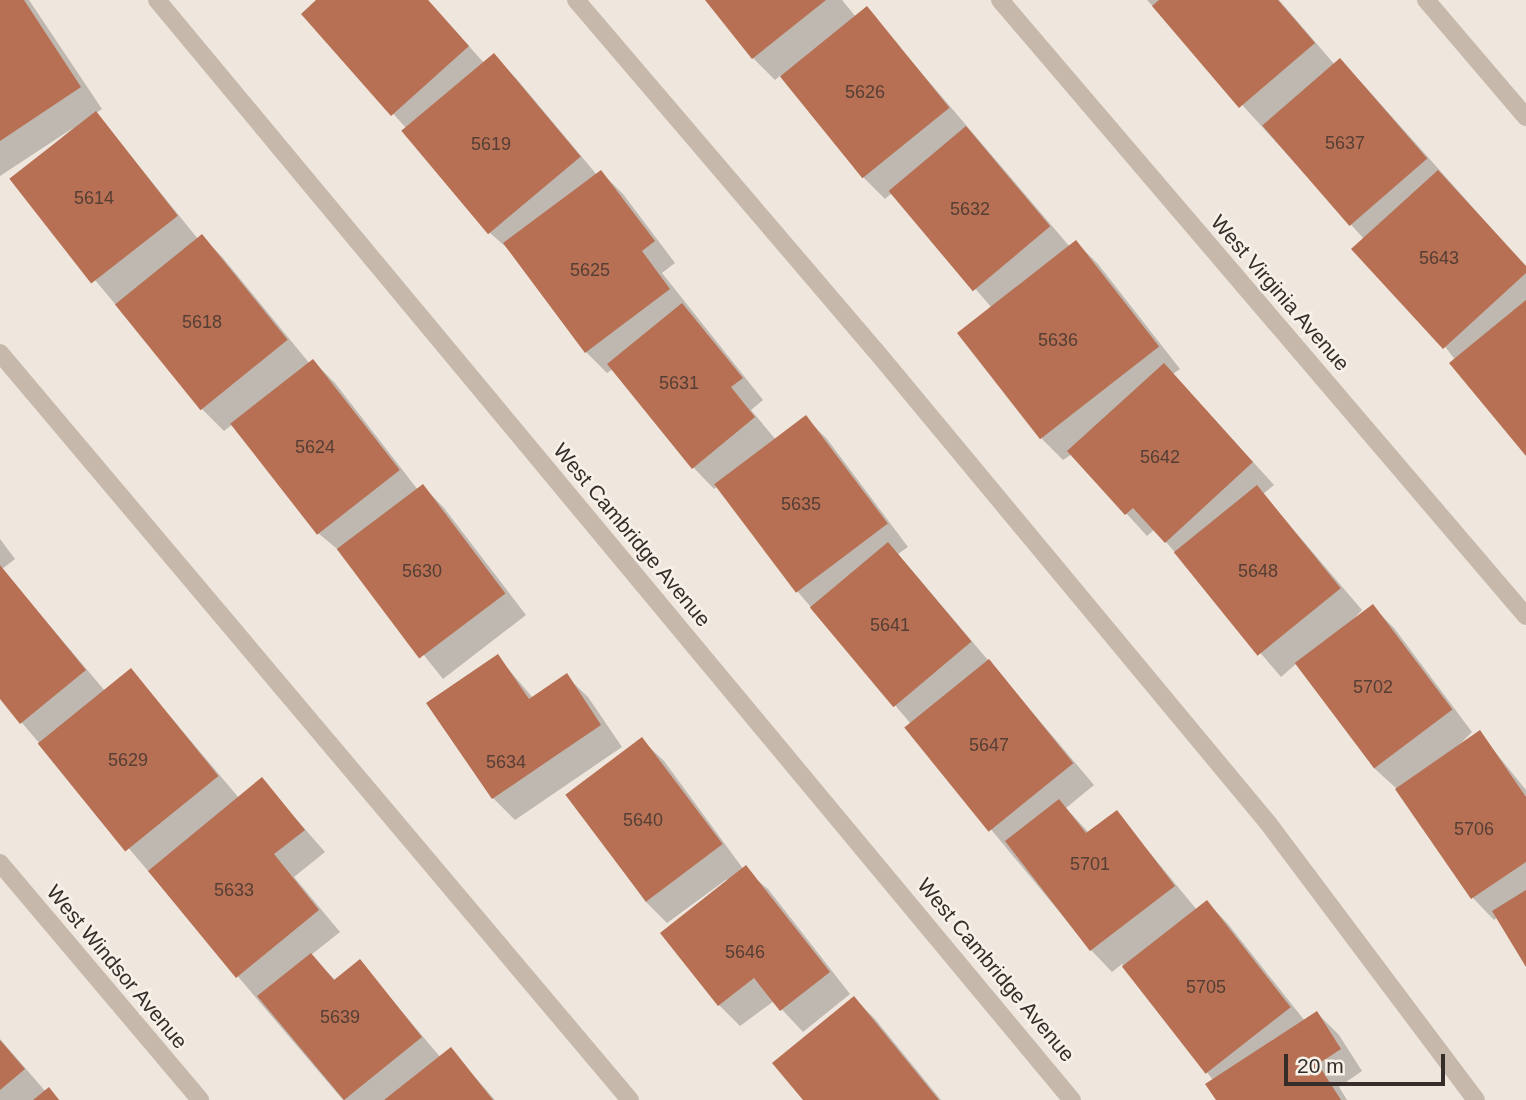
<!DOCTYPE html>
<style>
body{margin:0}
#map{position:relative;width:1526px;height:1100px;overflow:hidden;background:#efe7dd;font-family:Helvetica,sans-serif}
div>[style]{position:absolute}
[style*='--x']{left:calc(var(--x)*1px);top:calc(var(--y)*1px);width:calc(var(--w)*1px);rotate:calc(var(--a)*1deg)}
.shadow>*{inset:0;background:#0003}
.building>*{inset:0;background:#b77054;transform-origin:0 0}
.service>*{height:18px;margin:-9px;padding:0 9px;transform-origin:9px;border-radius:9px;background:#c6b8ab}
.minor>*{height:18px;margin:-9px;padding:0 9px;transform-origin:9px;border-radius:9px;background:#c6b8ab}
span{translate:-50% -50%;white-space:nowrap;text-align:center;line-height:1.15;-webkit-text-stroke:5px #f7f1e9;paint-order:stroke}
.number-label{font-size:18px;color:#553e34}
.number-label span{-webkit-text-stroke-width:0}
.street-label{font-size:21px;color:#342d29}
.scale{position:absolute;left:1284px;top:1054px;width:161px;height:32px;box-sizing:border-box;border:4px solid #342d29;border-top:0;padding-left:9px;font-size:21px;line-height:24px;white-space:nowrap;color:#342d29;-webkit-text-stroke:5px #f7f1e9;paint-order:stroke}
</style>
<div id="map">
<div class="shadow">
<div style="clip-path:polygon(0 0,29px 0,102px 109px,96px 113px,198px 239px,202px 236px,223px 258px,310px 364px,313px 361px,335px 383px,418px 490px,423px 486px,444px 508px,526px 615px,443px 679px,342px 553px,318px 533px,233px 424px,224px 431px,203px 410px,12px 180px,73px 128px,0 176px)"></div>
<div style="clip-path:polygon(319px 0,428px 0,484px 63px,494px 56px,515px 77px,597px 175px,601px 172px,623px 194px,675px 263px,662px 273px,763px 400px,751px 410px,776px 440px,805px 417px,827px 439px,908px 547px,898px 554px,1094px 785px,1066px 808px,1089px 833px,1117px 813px,1197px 910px,1207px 902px,1228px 924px,1305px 1021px,1317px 1013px,1339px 1035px,1362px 1071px,1339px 1087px,1347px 1100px,1218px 1100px,1213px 1080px,1122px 964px,1112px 972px,1091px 950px,907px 728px,911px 724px,798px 592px,718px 486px,714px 489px,693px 467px,613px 369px,607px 373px,586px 352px,513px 253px,490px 233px,406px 128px,303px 14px)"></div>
<div style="clip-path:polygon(707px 0,842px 0,856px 17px,867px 9px,1070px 247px,1076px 242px,1098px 264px,1180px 369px,1173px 374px,1274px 485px,1263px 494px,1362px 610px,1345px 628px,1373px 607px,1394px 628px,1472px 732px,1454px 750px,1479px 732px,1526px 790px,1526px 963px,1498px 917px,1494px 920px,1473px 898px,1397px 789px,1374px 768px,1297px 663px,1281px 677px,1155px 529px,1147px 536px,1072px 454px,1063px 460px,1042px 439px,992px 308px,892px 193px,885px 199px,863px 177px,781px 75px,775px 80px,753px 58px)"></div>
<div style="clip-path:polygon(1147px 0,1279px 0,1335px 65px,1340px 61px,1361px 82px,1526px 267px,1526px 454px,1364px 239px)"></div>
<div style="clip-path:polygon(0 539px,15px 559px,2px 569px,105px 691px,131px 670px,239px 798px,262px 780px,325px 852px,294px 877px,340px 932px,311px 955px,336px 981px,360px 962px,441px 1058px,451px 1050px,495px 1100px,343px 1100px,0 697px)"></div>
<div style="clip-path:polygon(498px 657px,533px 698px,566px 676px,588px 697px,622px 747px,515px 820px,493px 798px)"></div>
<div style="clip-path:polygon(642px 740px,664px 761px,744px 870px,768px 889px,850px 994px,803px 1032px,774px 1001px,740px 1026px,719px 1005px,727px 879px,667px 923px,645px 901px,568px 794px)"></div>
<div style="clip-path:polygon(854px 998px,875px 1019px,941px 1100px,805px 1100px)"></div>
<div style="clip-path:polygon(0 1039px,46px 1092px,49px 1090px,60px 1100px,0 1100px)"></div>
</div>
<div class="building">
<div style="clip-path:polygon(0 0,24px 0,81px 87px,0 141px)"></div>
<div style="clip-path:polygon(316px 0,428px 0,469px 46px,391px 116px,301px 14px)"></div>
<div style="clip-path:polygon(705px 0,826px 0,752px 59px)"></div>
<div style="clip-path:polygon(1159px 0,1278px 0,1315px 43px,1239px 108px,1152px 6px)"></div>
<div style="left:867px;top:6px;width:131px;height:112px;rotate:51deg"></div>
<div style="left:494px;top:53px;width:135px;height:121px;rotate:50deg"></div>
<div style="left:1340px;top:58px;width:133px;height:103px;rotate:49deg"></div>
<div style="left:96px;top:111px;width:133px;height:110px;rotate:52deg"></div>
<div style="left:966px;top:126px;width:131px;height:101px;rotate:50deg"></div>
<div style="clip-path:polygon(601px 170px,655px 241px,642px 251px,670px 289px,585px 353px,503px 243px)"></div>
<div style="clip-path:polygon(1438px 170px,1526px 266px,1526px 273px,1443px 349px,1351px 249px)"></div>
<div style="left:202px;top:234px;width:136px;height:112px;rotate:51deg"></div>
<div style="left:1076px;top:240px;width:135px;height:151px;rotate:52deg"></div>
<div style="clip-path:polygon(1526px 300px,1526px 456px,1449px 363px)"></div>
<div style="clip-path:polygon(682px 303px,743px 378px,731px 387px,755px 417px,692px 469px,607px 364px)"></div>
<div style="left:313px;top:359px;width:141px;height:105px;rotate:52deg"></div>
<div style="clip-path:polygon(1164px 363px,1253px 462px,1165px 543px,1133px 508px,1125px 515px,1067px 451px)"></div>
<div style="left:806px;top:415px;width:136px;height:115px;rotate:53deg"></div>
<div style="left:423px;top:484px;width:137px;height:108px;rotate:53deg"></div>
<div style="left:1257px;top:485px;width:133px;height:107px;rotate:51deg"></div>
<div style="left:888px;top:542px;width:130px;height:102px;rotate:50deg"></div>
<div style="clip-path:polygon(0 565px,86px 670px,20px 724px,0 699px)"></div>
<div style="left:1373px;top:604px;width:132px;height:98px;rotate:53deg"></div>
<div style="clip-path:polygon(498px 654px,529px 699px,567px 673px,601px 725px,492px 799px,426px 703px)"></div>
<div style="left:989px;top:659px;width:134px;height:109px;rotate:51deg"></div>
<div style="left:131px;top:668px;width:139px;height:120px;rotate:51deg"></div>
<div style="clip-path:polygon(1480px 730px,1526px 797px,1526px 862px,1471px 899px,1395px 789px)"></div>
<div style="left:642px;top:737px;width:134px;height:96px;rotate:53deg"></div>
<div style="clip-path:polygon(262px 777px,305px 830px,274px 854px,319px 910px,236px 978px,148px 871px)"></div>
<div style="clip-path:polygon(1059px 799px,1086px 833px,1117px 810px,1175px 886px,1090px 951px,1005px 841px)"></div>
<div style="clip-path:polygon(746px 865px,830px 972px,780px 1011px,754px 978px,718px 1006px,660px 933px)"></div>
<div style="clip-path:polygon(1526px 890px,1526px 967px,1492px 911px)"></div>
<div style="left:1207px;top:900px;width:136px;height:108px;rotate:52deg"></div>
<div style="clip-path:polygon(311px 953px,334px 980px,360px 959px,422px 1037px,344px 1100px,257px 996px)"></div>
<div style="clip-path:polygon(854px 996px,939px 1100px,803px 1100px,772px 1063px)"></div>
<div style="clip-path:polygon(1317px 1011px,1341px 1049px,1318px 1064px,1341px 1100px,1216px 1100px,1205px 1084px)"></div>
<div style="clip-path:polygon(0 1040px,25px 1069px,0 1090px)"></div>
<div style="clip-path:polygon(451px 1047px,493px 1100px,384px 1100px)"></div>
<div style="clip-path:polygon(49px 1087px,59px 1100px,33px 1100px)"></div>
</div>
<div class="service">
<div style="--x:576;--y:0;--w:460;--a:49.5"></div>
<div style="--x:875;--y:350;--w:615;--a:50.28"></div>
<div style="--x:1268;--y:823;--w:346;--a:53.1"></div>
<div style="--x:1426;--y:0;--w:154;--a:49.5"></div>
<div style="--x:0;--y:353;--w:977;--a:49.86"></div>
</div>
<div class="minor">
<div style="--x:157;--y:0;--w:1431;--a:50.25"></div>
<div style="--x:1000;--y:0;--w:810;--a:49.51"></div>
<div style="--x:0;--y:863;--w:310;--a:49.8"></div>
</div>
<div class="number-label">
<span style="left:865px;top:92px">5626</span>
<span style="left:1345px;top:143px">5637</span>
<span style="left:491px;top:144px">5619</span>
<span style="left:94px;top:198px">5614</span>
<span style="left:970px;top:209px">5632</span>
<span style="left:1439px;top:258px">5643</span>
<span style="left:590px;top:270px">5625</span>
<span style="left:202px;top:322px">5618</span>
<span style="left:1058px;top:340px">5636</span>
<span style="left:679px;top:383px">5631</span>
<span style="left:315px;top:447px">5624</span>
<span style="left:1160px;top:457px">5642</span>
<span style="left:801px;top:504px">5635</span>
<span style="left:422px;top:571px">5630</span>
<span style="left:1258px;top:571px">5648</span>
<span style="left:890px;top:625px">5641</span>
<span style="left:1373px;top:687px">5702</span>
<span style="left:989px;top:745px">5647</span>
<span style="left:128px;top:760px">5629</span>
<span style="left:506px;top:762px">5634</span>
<span style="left:643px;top:820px">5640</span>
<span style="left:1474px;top:829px">5706</span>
<span style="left:1090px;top:864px">5701</span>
<span style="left:234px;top:890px">5633</span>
<span style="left:745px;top:952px">5646</span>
<span style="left:1206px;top:987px">5705</span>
<span style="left:340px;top:1017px">5639</span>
</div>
<div class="street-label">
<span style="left:1280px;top:293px;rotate:49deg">West Virginia Avenue</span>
<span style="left:632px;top:535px;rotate:50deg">West Cambridge Avenue</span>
<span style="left:117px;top:967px;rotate:50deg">West Windsor Avenue</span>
<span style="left:996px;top:970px;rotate:50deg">West Cambridge Avenue</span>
</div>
<div class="scale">20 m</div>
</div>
